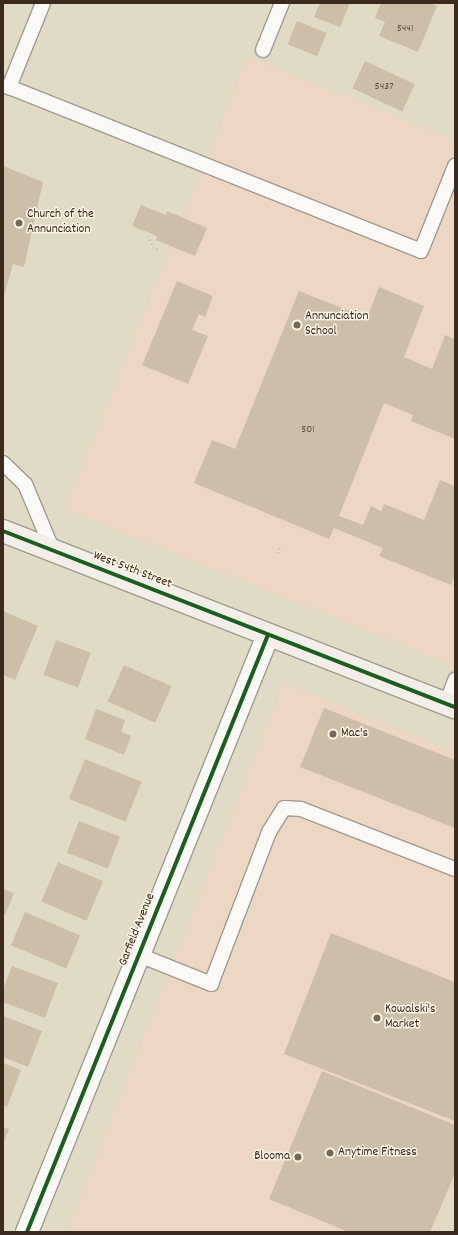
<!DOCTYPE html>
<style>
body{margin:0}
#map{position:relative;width:458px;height:1235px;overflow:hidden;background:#e0dac6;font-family:Dekko,sans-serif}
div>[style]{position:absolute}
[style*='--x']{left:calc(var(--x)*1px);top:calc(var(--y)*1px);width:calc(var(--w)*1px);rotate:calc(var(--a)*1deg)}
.built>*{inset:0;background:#ecd6c4}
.building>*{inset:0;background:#cdbeaa;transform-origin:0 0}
.path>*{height:2.5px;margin-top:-1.25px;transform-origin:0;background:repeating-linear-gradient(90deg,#c8c6c1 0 1px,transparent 0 4px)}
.roads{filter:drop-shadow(1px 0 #a19b8e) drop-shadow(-1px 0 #a19b8e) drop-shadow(0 1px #a19b8e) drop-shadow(0 -1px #a19b8e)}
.lane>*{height:14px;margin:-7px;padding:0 7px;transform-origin:7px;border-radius:7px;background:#faf9f6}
.street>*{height:22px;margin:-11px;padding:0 11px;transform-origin:11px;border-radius:11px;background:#faf9f6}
.secondary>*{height:22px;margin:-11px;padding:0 11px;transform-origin:11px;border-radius:11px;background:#f3efe8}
.cycleway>*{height:4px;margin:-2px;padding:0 2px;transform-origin:2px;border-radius:2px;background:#1b5e20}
.dots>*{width:11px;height:11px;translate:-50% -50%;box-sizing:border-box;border:2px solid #fcf5e5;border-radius:50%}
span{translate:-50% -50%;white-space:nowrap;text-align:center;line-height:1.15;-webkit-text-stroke:3px #fcf5e5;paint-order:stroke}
.number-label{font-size:11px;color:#604f41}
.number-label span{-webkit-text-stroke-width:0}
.poi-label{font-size:13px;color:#3b2a1e}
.left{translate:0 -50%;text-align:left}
.right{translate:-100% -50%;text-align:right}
.street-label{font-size:13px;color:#3b2a1e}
.frame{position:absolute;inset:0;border:4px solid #3b2a1e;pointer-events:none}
</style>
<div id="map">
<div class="built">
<div style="clip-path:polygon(248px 57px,455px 140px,455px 666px,65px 509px)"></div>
<div style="clip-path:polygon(284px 683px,455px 752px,455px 1175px,432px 1232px,67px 1232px)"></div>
</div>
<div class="building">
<div style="clip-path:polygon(320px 3px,350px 3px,340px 27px,314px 17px)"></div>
<div style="clip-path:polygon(381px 3px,430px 3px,437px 6px,418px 52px,379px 36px,385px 22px,375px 18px)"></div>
<div style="left:297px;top:21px;width:32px;height:25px;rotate:22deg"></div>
<div style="left:365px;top:61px;width:55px;height:30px;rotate:25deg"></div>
<div style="clip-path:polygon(3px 166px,43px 182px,24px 267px,13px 264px,3px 299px)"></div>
<div style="clip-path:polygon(141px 205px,166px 215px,167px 211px,207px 228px,195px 256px,156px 240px,157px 236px,132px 226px)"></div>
<div style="clip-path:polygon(177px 281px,213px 296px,205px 317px,199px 314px,192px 330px,208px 336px,188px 384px,142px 365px)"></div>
<div style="clip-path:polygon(379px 287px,424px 306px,404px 357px,432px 369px,445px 335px,455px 339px,455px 439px,411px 421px,413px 415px,384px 403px,339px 516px,363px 525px,371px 506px,381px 511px,384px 504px,424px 520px,440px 480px,455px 486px,455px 575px,451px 585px,379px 556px,383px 548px,334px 528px,329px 539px,194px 483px,212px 440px,235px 449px,299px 291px,367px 318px)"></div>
<div style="clip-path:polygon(3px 611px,38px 626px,15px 680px,3px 675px)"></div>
<div style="left:56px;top:640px;width:37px;height:37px;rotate:20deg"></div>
<div style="left:124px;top:665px;width:52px;height:40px;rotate:24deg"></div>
<div style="clip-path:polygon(324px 708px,455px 760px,455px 828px,300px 767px)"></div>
<div style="clip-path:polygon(96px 709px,125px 720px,121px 732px,131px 736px,124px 755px,85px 739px)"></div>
<div style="left:85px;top:759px;width:61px;height:43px;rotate:22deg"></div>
<div style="left:79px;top:821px;width:44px;height:34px;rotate:21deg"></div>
<div style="left:58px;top:862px;width:49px;height:43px;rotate:23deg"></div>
<div style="clip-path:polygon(3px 889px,14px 893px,5px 915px,3px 914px)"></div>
<div style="left:25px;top:912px;width:60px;height:36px;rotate:23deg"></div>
<div style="clip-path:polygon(331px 933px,455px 982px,455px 1121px,284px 1054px)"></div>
<div style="clip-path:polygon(12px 966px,58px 983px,45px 1018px,3px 1002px,3px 989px)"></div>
<div style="clip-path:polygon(3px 1016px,42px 1031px,28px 1067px,3px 1057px)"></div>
<div style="clip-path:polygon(3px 1063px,21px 1070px,7px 1107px,3px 1105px)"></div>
<div style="clip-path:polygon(322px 1071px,455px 1125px,455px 1173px,430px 1232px,344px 1232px,344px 1230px,269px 1199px)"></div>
<div style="clip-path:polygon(3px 1127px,9px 1129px,3px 1144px)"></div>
</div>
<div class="path">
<div style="--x:148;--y:236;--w:11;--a:63"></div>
<div style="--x:153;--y:246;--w:7;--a:34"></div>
<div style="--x:278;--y:553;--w:6;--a:-72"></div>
</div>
<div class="roads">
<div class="lane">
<div style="--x:43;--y:3;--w:91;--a:112"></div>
<div style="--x:9;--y:87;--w:443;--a:21.7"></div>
<div style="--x:421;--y:251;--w:92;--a:-68.2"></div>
<div style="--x:263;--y:50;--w:51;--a:-68"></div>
<div style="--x:3;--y:463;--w:30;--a:44"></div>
<div style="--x:25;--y:484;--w:73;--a:67.3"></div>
<div style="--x:446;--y:704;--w:26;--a:-69"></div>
<div style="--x:139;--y:955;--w:78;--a:21.9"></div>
<div style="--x:211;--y:984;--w:163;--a:-69.1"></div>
<div style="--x:269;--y:832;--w:28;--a:-58"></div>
<div style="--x:284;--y:808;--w:17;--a:3"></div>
<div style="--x:301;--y:809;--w:165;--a:21.3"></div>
</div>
<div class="street">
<div style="--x:27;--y:1232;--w:644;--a:-68.02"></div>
</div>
<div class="secondary">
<div style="--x:3;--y:531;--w:485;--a:21.3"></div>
</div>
</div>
<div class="cycleway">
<div style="--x:3;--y:531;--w:485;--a:21.3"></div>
<div style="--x:27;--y:1232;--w:644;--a:-68.02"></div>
</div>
<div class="dots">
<div style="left:19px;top:223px;background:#756859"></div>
<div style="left:297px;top:325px;background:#756859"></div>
<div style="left:333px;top:734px;background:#756859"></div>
<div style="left:377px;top:1018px;background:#756859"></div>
<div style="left:330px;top:1153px;background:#756859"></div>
<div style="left:298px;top:1157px;background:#756859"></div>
</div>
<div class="number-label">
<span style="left:405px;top:29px">5441</span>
<span style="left:384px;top:87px">5437</span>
<span style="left:308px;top:430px">501</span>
</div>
<div class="poi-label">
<span class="left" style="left:27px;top:223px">Church of the<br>Annunciation</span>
<span class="left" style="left:305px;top:325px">Annunciation<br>School</span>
<span class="left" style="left:341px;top:734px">Mac's</span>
<span class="left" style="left:385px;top:1018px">Kowalski's<br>Market</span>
<span class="left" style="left:338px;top:1153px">Anytime Fitness</span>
<span class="right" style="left:290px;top:1157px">Blooma</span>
</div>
<div class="street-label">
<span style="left:132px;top:571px;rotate:21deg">West 54th Street</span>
<span style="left:138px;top:930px;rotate:-68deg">Garfield Avenue</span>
</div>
<div class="frame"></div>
</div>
